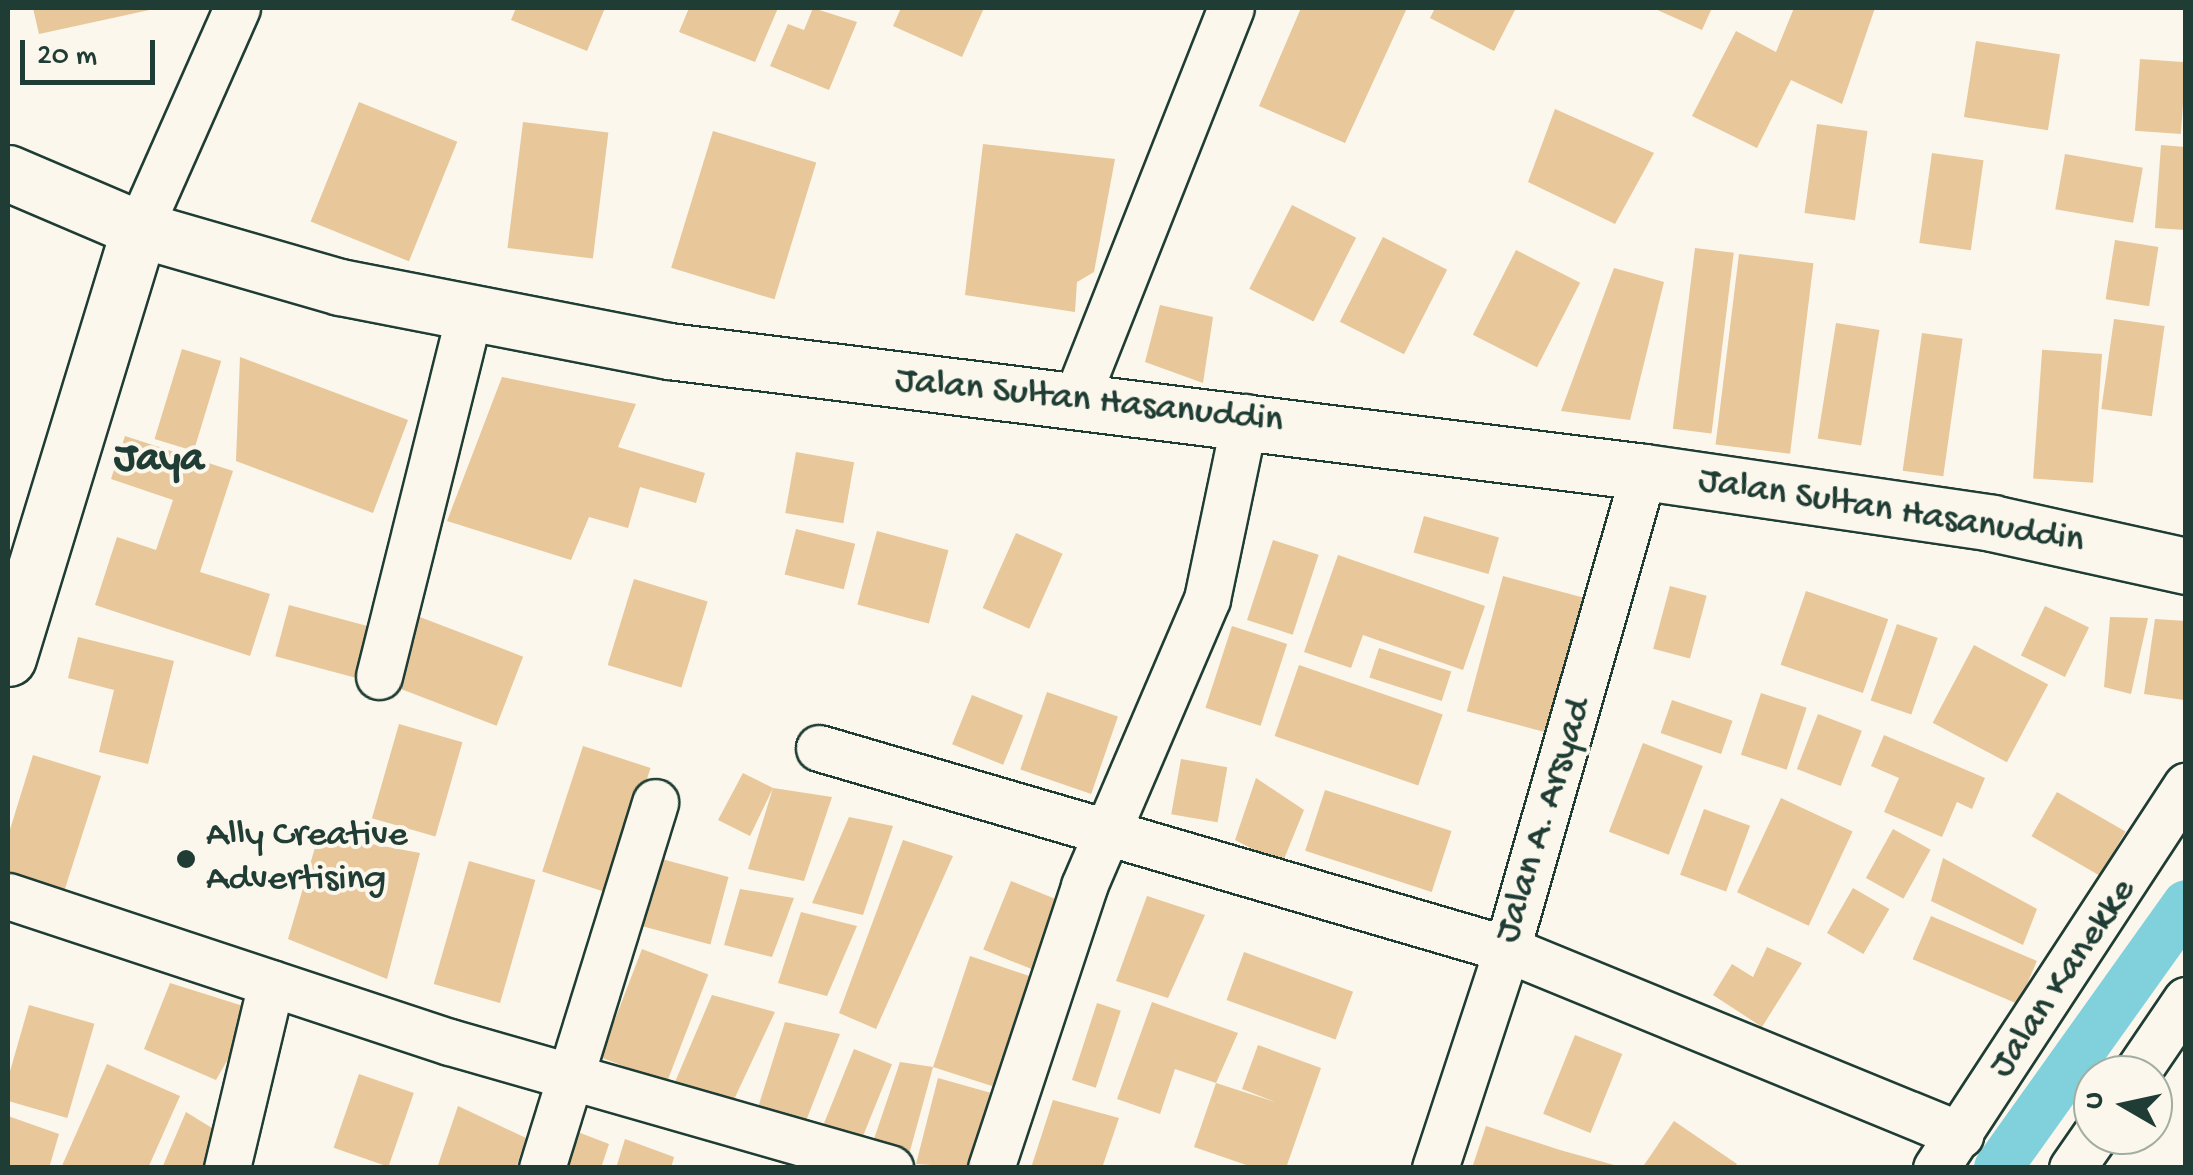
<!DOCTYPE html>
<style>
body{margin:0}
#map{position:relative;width:2193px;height:1175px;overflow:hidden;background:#fbf7ec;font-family:"Gochi Hand",sans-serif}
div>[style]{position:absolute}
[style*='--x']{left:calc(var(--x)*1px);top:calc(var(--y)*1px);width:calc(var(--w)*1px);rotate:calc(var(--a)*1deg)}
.canal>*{height:48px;margin:-24px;padding:0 24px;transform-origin:24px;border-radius:24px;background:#81d1dd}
.building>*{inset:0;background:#e8c79a;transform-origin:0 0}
.roads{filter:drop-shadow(2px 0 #1f3d34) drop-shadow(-2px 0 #1f3d34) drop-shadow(0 2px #1f3d34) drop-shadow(0 -2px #1f3d34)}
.minor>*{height:45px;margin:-22.5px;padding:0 22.5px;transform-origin:22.5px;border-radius:22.5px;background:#fbf7ec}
.tertiary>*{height:55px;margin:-27.5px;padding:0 27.5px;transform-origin:27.5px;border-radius:27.5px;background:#fbf7ec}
.trunk>*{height:55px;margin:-27.5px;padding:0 27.5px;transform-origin:27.5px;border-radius:27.5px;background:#fbf7ec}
.dots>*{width:28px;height:28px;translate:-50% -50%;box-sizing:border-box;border:5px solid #fbf7ec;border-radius:50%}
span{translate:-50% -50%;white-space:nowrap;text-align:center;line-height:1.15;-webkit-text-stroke:8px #fbf7ec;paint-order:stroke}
.street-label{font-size:38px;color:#1f3d34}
.poi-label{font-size:38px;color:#1f3d34}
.left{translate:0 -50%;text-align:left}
.quarter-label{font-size:42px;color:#1f3d34;font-weight:700}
.frame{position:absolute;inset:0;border:10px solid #1f3d34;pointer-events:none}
.north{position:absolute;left:2073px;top:1055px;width:100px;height:100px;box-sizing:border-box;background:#fbf7ec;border:2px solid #a3ada2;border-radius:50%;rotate:279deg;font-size:28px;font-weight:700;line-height:40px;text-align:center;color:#1f3d34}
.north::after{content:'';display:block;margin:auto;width:35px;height:45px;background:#1f3d34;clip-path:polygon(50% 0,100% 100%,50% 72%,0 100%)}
.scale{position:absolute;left:20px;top:40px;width:135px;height:45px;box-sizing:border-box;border:5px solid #1f3d34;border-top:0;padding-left:12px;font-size:30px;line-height:35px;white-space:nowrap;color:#1f3d34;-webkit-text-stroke:8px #fbf7ec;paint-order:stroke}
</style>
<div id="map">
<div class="canal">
<div style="--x:1998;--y:1168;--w:324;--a:-54.5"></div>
</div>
<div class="building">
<div style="clip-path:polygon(33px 8px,154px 8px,154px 9px,39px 34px)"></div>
<div style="clip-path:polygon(516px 8px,605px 8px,587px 51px,511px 20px)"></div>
<div style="clip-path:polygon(689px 8px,778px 8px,755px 62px,679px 32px)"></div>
<div style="clip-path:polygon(813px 8px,857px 22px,829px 90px,770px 66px,788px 24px,804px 30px)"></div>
<div style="clip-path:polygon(901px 8px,984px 8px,962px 57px,893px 26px)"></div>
<div style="clip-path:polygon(1301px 8px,1407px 8px,1345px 143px,1259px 106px)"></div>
<div style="clip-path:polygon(1435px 8px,1516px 8px,1494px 51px,1430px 18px)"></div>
<div style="clip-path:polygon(1653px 8px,1712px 8px,1702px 30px)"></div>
<div style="clip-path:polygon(1794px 8px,1875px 8px,1842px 104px,1791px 80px,1757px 148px,1692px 116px,1736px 31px,1776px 52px)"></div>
<div style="left:1976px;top:41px;width:85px;height:77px;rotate:9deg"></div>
<div style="left:2140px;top:59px;width:46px;height:72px;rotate:4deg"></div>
<div style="left:359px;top:102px;width:106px;height:129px;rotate:22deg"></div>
<div style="clip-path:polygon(1555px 109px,1654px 153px,1615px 224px,1528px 182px)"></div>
<div style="left:523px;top:122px;width:86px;height:127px;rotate:7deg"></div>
<div style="left:1817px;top:124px;width:51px;height:90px;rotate:8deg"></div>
<div style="left:713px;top:131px;width:108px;height:143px;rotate:17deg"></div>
<div style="clip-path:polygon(983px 144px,1115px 159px,1094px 272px,1077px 282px,1075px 312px,965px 295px)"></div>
<div style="clip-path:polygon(2161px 145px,2186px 147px,2186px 230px,2155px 228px)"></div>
<div style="left:1932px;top:153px;width:52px;height:91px;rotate:8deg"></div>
<div style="left:2065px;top:154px;width:79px;height:56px;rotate:10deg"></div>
<div style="left:1292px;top:205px;width:72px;height:94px;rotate:27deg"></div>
<div style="left:1383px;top:237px;width:72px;height:95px;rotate:27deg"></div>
<div style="left:2115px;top:240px;width:44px;height:60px;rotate:9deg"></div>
<div style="left:1695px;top:248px;width:39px;height:182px;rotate:7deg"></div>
<div style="left:1516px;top:250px;width:72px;height:95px;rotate:27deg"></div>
<div style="left:1739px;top:254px;width:75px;height:192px;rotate:7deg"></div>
<div style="clip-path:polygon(1614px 268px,1664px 282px,1630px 420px,1561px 411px)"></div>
<div style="clip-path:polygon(1160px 305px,1213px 317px,1203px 383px,1145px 362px)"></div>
<div style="left:2114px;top:319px;width:51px;height:91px;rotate:8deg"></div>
<div style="left:1836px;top:323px;width:44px;height:117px;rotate:9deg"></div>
<div style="left:1922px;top:333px;width:41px;height:139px;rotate:8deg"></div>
<div style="left:182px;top:349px;width:41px;height:94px;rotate:17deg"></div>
<div style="left:2102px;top:354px;width:129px;height:60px;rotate:94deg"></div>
<div style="clip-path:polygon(240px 357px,408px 420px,373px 513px,236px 461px)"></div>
<div style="clip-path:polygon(502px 377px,636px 404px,618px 447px,705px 473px,696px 503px,640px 487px,628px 528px,589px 517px,571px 560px,447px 521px)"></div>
<div style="clip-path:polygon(125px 436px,233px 471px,200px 572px,270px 594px,250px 656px,95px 605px,117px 537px,156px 550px,173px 500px,111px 479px)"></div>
<div style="left:796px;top:452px;width:59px;height:62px;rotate:10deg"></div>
<div style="left:1424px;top:516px;width:78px;height:38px;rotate:16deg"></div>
<div style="left:796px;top:529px;width:61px;height:47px;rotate:14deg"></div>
<div style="left:877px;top:531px;width:74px;height:76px;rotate:15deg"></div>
<div style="left:1016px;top:533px;width:51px;height:82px;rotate:24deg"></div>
<div style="left:1273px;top:540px;width:48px;height:84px;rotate:18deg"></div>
<div style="clip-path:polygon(1338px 555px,1485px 606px,1463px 670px,1363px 635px,1351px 668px,1304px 652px)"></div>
<div style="left:1503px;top:576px;width:101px;height:140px;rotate:15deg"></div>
<div style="left:634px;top:579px;width:77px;height:90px;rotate:17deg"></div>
<div style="left:1670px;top:586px;width:38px;height:65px;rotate:15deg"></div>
<div style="left:1806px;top:591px;width:87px;height:78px;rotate:19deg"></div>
<div style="left:289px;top:605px;width:85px;height:53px;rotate:15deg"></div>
<div style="left:2045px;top:606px;width:49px;height:55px;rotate:26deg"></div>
<div style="left:412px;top:614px;width:119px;height:74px;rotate:21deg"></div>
<div style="clip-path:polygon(2110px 617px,2148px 618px,2131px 694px,2104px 687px)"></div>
<div style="clip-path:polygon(2155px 619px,2186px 621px,2184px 700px,2144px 694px)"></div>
<div style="left:1897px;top:624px;width:43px;height:81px;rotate:19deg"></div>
<div style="left:1232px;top:626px;width:58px;height:86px;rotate:18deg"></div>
<div style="clip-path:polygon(78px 637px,174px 661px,148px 764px,99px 752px,114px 690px,68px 678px)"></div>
<div style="left:1974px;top:645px;width:84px;height:88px;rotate:28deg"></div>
<div style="left:1379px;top:648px;width:76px;height:31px;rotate:18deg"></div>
<div style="left:1299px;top:665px;width:152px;height:75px;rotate:19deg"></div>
<div style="left:1047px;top:692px;width:75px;height:82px;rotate:19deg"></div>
<div style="left:1761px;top:693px;width:48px;height:65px;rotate:18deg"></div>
<div style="left:972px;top:695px;width:55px;height:53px;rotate:22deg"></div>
<div style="left:1672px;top:700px;width:64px;height:35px;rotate:19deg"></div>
<div style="left:1818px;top:714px;width:47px;height:59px;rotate:21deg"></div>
<div style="left:399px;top:724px;width:66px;height:98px;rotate:16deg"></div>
<div style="clip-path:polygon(1884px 735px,1985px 778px,1972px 809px,1957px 802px,1942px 837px,1884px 812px,1899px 778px,1871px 766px)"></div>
<div style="left:1643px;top:743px;width:64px;height:95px;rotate:21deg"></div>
<div style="left:583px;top:746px;width:71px;height:132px;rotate:18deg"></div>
<div style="clip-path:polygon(33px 755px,101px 776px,62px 898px,8px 880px,8px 836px)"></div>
<div style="left:1181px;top:759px;width:47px;height:56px;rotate:10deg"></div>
<div style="clip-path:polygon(743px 773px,773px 788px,832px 797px,804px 881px,748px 869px,773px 788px,750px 836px,718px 820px)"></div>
<div style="clip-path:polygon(1256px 778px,1304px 810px,1282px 864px,1235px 840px)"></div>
<div style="left:1325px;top:790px;width:133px;height:64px;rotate:18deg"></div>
<div style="left:2057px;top:792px;width:79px;height:51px;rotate:30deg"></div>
<div style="left:1781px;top:798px;width:79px;height:104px;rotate:25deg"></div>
<div style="left:1704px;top:809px;width:49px;height:70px;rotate:20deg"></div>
<div style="clip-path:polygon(849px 817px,893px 826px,863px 915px,812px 903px)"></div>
<div style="left:1893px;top:829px;width:43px;height:56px;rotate:29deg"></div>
<div style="clip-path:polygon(319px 834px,420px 853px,387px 979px,288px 939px)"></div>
<div style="clip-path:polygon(903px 840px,953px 856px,876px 1029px,839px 1013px)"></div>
<div style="left:658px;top:858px;width:73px;height:70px;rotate:15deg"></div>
<div style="clip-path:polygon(1943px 858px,2037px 909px,2023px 945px,1931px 901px)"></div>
<div style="left:469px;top:861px;width:69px;height:128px;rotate:16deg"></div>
<div style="left:1011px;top:881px;width:58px;height:74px;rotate:22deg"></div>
<div style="left:1853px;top:888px;width:42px;height:52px;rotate:30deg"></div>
<div style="clip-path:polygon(740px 889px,794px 898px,772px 957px,724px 945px)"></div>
<div style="clip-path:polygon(1147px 896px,1205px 915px,1168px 998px,1116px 981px)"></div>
<div style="clip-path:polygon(801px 912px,857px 926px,827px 996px,778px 983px)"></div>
<div style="left:1931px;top:916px;width:115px;height:47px;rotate:23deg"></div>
<div style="clip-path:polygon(1767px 947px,1802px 963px,1762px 1027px,1713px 995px,1732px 964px,1753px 977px)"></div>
<div style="left:642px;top:949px;width:71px;height:116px;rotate:21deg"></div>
<div style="left:1244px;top:952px;width:116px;height:51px;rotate:20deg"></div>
<div style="clip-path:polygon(970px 956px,1044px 981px,1033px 1012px,1020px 1008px,995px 1087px,933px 1067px)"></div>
<div style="clip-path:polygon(170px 983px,256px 1010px,216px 1080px,144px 1049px)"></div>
<div style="clip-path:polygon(712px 995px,775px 1012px,730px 1108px,675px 1082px)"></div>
<div style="clip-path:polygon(1152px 1002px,1238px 1033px,1216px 1083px,1175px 1069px,1160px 1114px,1117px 1099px)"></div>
<div style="left:1097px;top:1003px;width:25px;height:81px;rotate:18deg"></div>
<div style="left:29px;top:1005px;width:68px;height:98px;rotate:16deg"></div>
<div style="clip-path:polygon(785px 1022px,840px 1034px,802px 1131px,756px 1114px)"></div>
<div style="left:1575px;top:1035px;width:51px;height:85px;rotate:22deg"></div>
<div style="clip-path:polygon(1258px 1045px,1321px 1068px,1286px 1168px,1255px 1168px,1194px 1147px,1216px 1083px,1275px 1102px,1242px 1089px)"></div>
<div style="left:854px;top:1049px;width:41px;height:93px;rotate:22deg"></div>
<div style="clip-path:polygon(900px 1062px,933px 1067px,907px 1162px,869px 1154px)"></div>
<div style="clip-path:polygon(107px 1064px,180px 1096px,148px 1168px,61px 1168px)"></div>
<div style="left:359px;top:1074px;width:58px;height:78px;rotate:19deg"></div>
<div style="clip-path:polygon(938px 1078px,1009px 1098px,977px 1168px,916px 1164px)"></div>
<div style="clip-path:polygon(1053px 1100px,1119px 1118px,1102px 1168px,1031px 1168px)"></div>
<div style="clip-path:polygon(458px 1106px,526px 1138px,516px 1168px,437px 1168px)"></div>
<div style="clip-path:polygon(186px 1112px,220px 1133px,207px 1168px,162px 1168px)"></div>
<div style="clip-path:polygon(8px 1116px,59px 1134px,49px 1168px,8px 1168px)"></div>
<div style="clip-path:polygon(1674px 1121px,1737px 1164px,1734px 1168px,1642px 1168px)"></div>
<div style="clip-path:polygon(1486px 1126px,1560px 1150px,1625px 1168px,1472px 1168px)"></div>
<div style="clip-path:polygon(570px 1129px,609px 1144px,601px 1168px,556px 1168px)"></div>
<div style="clip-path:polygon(625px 1139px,674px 1157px,671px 1168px,616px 1168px)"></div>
</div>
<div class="roads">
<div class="minor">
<div style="--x:139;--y:229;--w:242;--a:-66.1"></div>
<div style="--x:1074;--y:404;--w:426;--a:-68.4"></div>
<div style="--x:379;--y:676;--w:375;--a:-76"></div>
<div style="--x:819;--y:748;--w:717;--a:16.29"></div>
<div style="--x:1507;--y:949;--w:490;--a:22.3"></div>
<div style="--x:8;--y:896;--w:465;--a:18.3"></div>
<div style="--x:450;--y:1042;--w:458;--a:16"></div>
<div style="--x:2135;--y:1075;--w:91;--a:-55.8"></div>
<div style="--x:227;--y:1168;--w:190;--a:-76.6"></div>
<div style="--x:542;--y:1168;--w:383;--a:-72.8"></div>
<div style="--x:991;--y:1168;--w:297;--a:-71.7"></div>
<div style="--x:1084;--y:886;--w:312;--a:-66.8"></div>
<div style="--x:1207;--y:599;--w:186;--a:-78.2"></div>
<div style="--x:1435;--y:1168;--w:231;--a:-71.8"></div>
<div style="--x:1507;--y:949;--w:496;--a:-74"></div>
<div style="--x:1936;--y:1168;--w:457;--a:-56.8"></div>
<div style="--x:2072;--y:1168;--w:40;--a:-55.1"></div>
</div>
<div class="tertiary">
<div style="--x:8;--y:658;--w:449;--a:-73"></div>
</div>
<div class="trunk">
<div style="--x:8;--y:173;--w:142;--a:23.1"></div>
<div style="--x:139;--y:229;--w:209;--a:16.1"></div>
<div style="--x:340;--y:287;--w:335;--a:11"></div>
<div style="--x:669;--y:351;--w:982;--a:7.07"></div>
<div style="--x:1644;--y:472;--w:352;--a:8.3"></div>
<div style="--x:1992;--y:523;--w:199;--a:12.5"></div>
</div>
</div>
<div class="dots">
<div style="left:186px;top:859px;background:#1f3d34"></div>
</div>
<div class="street-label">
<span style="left:1089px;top:402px;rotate:6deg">Jalan Sultan Hasanuddin</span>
<span style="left:1891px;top:512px;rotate:9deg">Jalan Sultan Hasanuddin</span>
<span style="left:1545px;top:821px;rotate:-73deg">Jalan A. Arsyad</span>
<span style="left:2064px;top:979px;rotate:-56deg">Jalan Kanekke</span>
</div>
<div class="poi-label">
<span class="left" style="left:206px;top:859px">Ally Creative<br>Advertising</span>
</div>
<div class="quarter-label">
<span style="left:159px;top:461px">Jaya</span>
</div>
<div class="frame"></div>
<div class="north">U</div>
<div class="scale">20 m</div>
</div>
